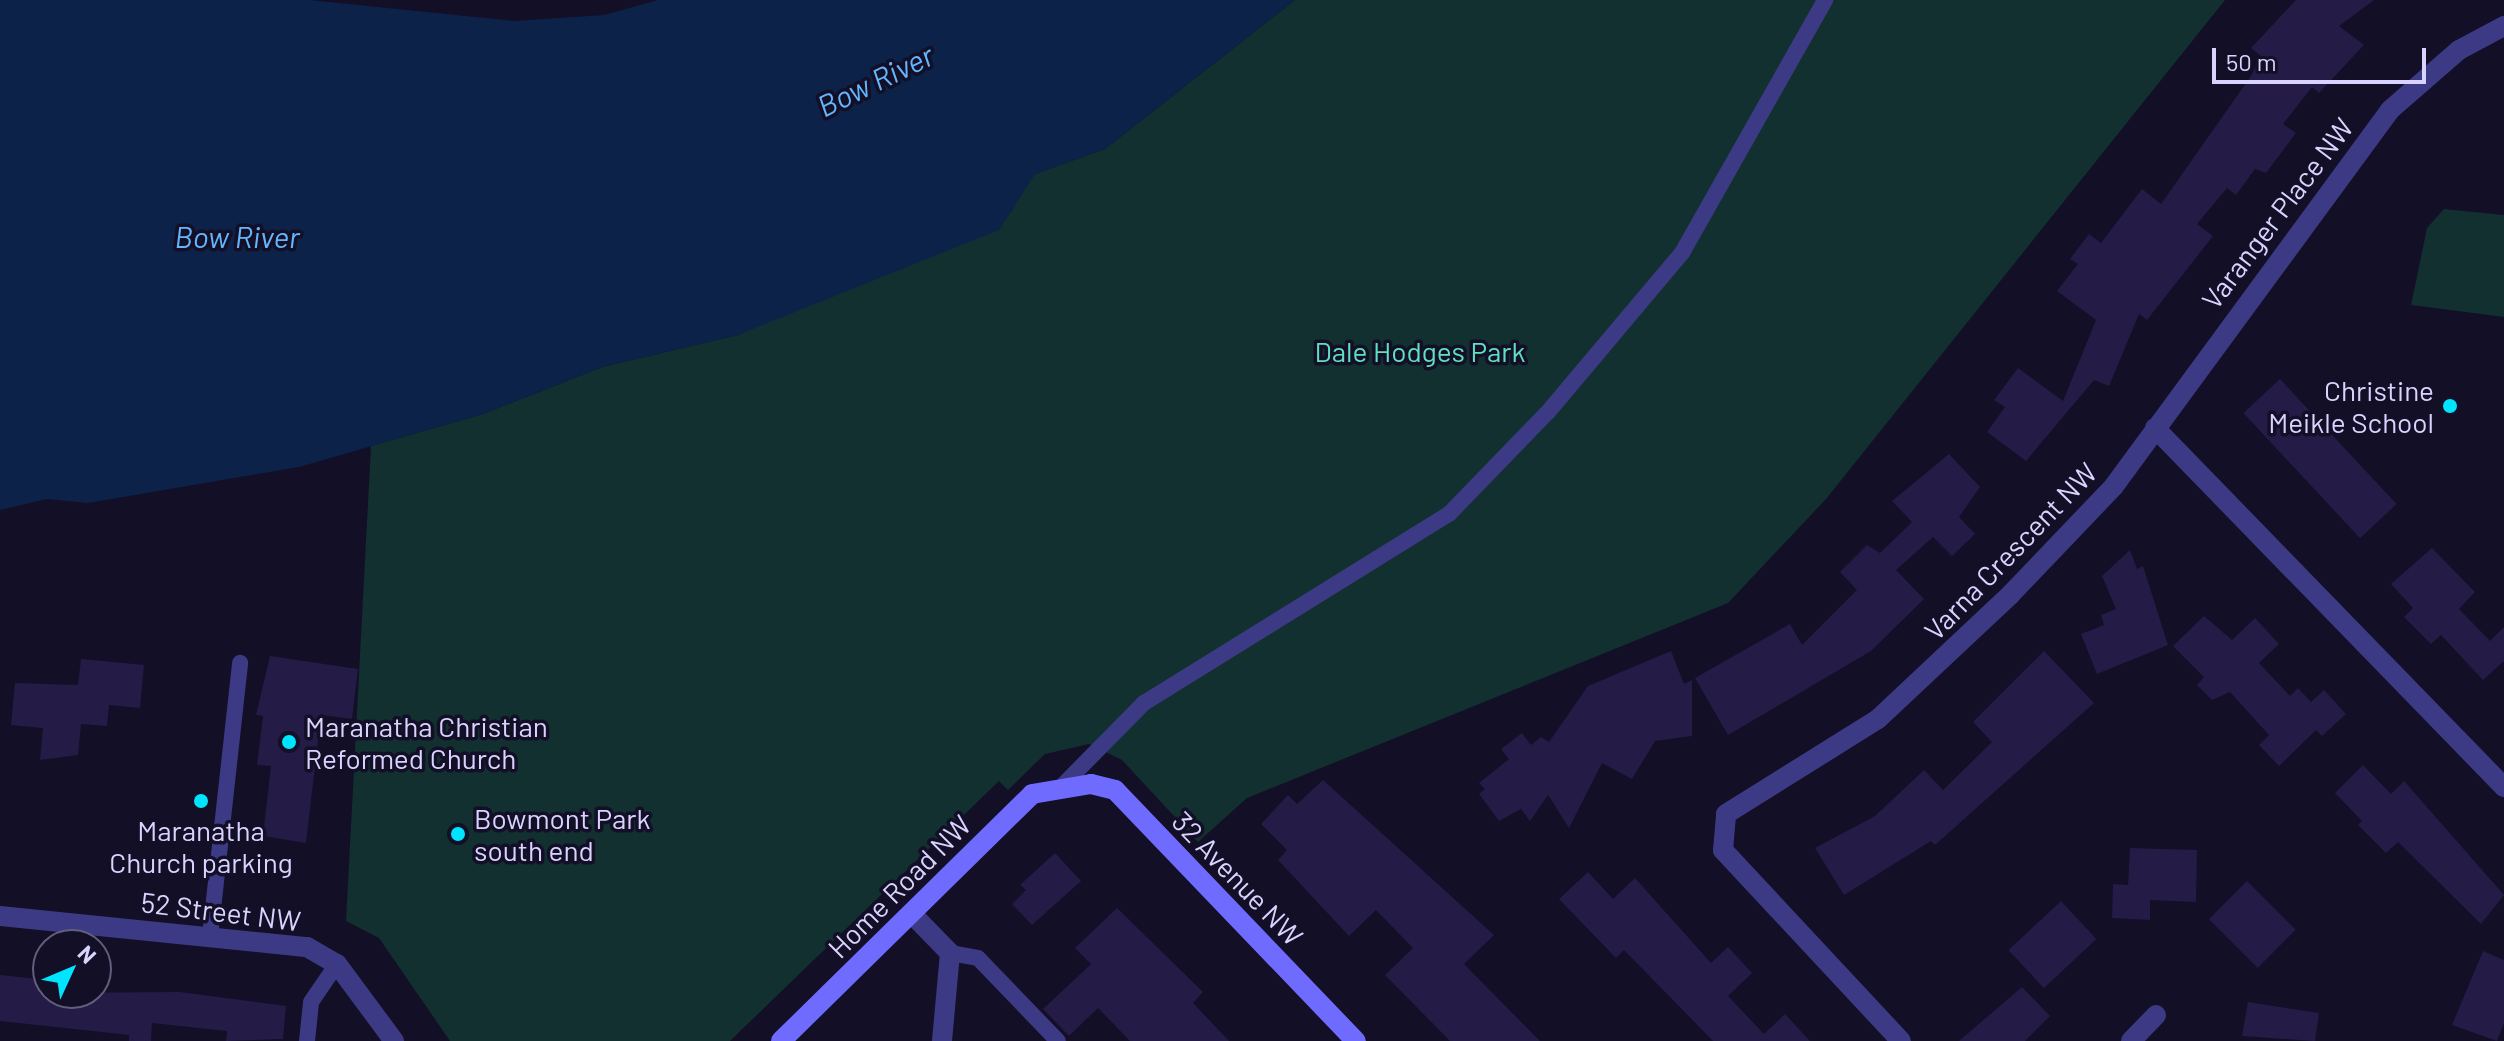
<!DOCTYPE html>
<style>
body{margin:0}
#map{position:relative;width:2504px;height:1041px;overflow:hidden;background:#130f26;font-family:Barlow,sans-serif}
div>[style]{position:absolute}
[style*='--x']{left:calc(var(--x)*1px);top:calc(var(--y)*1px);width:calc(var(--w)*1px);rotate:calc(var(--a)*1deg)}
.green>*{inset:0;background:#12302f}
.water>*{inset:0;background:#0c2248}
.building>*{inset:0;background:#241b47;transform-origin:0 0}
.lane>*{height:16px;margin:-8px;padding:0 8px;transform-origin:8px;border-radius:8px;background:#3d3a85}
.street>*{height:20px;margin:-10px;padding:0 10px;transform-origin:10px;border-radius:10px;background:#3d3a85}
.secondary>*{height:20px;margin:-10px;padding:0 10px;transform-origin:10px;border-radius:10px;background:#6f6bff}
.dots>*{width:22px;height:22px;translate:-50% -50%;box-sizing:border-box;border:4px solid #130f26;border-radius:50%}
span{translate:-50% -50%;white-space:nowrap;text-align:center;line-height:1.15;-webkit-text-stroke:7px #130f26;paint-order:stroke}
.street-label{font-size:28px;color:#d9d4ff}
.park-label{font-size:28px;color:#5fe0c0}
.poi-label{font-size:28px;color:#d9d4ff}
.right{translate:-100% -50%;text-align:right}
.left{translate:0 -50%;text-align:left}
.water-label{font-size:30px;color:#62b6ff;font-style:italic}
.north{position:absolute;left:32px;top:929px;width:80px;height:80px;box-sizing:border-box;background:#130f26;border:2px solid #625e7d;border-radius:50%;rotate:46deg;font-size:22px;font-weight:700;line-height:32px;text-align:center;color:#d9d4ff}
.north::after{content:'';display:block;margin:auto;width:28px;height:36px;background:#00e5ff;clip-path:polygon(50% 0,100% 100%,50% 72%,0 100%)}
.scale{position:absolute;left:2212px;top:48px;width:214px;height:36px;box-sizing:border-box;border:4px solid #d9d4ff;border-top:0;padding-left:10px;font-size:24px;line-height:28px;white-space:nowrap;color:#d9d4ff;-webkit-text-stroke:6px #130f26;paint-order:stroke}
</style>
<div id="map">
<div class="green">
<div style="clip-path:polygon(1295px 0,2225px 0,1826px 499px,1728px 603px,1247px 798px,1198px 842px,1122px 760px,1089px 744px,1045px 754px,1008px 790px,999px 781px,730px 1041px,450px 1041px,379px 938px,346px 921px,371px 446px,483px 414px,602px 367px,738px 335px,1012px 211px,1020px 188px,1035px 174px,1105px 149px)"></div>
<div style="clip-path:polygon(2444px 209px,2504px 215px,2504px 317px,2411px 305px,2427px 228px)"></div>
</div>
<div class="water">
<div style="clip-path:polygon(0 0,309px 0,514px 21px,604px 15px,658px 0,1295px 0,1105px 149px,1035px 174px,999px 230px,738px 335px,602px 367px,483px 414px,299px 467px,88px 503px,47px 499px,0 510px)"></div>
</div>
<div class="building">
<div style="clip-path:polygon(2296px 0,2374px 0,2339px 26px,2364px 45px,2319px 93px,2312px 87px,2283px 124px,2296px 133px,2266px 173px,2255px 169px,2236px 195px,2227px 188px,2197px 224px,2213px 236px,2147px 320px,2139px 314px,2109px 386px,2094px 380px,2026px 461px,1987px 432px,2005px 407px,1994px 400px,2018px 368px,2063px 401px,2096px 320px,2057px 291px,2078px 264px,2070px 259px,2089px 234px,2101px 243px,2142px 189px,2161px 204px,2251px 76px,2261px 56px,2251px 48px)"></div>
<div style="left:2280px;top:379px;width:171px;height:50px;rotate:47deg"></div>
<div style="clip-path:polygon(1949px 454px,1980px 487px,1959px 517px,1975px 534px,1952px 556px,1933px 537px,1896px 570px,1924px 599px,1871px 651px,1728px 735px,1695px 678px,1790px 624px,1802px 645px,1857px 590px,1840px 572px,1867px 545px,1880px 553px,1912px 522px,1892px 501px)"></div>
<div style="clip-path:polygon(2432px 548px,2475px 592px,2459px 609px,2490px 641px,2504px 627px,2504px 661px,2483px 680px,2441px 635px,2431px 644px,2404px 617px,2413px 608px,2391px 584px)"></div>
<div style="clip-path:polygon(2130px 550px,2137px 569px,2143px 566px,2168px 645px,2097px 674px,2081px 634px,2104px 625px,2101px 615px,2116px 609px,2102px 576px)"></div>
<div style="clip-path:polygon(2204px 616px,2232px 640px,2255px 618px,2279px 644px,2259px 663px,2290px 696px,2298px 688px,2311px 702px,2324px 690px,2346px 714px,2322px 736px,2316px 730px,2279px 766px,2259px 745px,2269px 735px,2230px 692px,2212px 700px,2197px 685px,2204px 677px,2173px 646px)"></div>
<div style="clip-path:polygon(1671px 651px,1684px 684px,1692px 680px,1692px 736px,1655px 741px,1632px 779px,1602px 763px,1569px 828px,1548px 795px,1530px 821px,1521px 809px,1499px 821px,1479px 794px,1485px 789px,1479px 783px,1509px 759px,1501px 749px,1522px 733px,1531px 745px,1541px 737px,1549px 742px,1588px 686px)"></div>
<div style="clip-path:polygon(2044px 651px,2094px 703px,1935px 845px,1931px 841px,1844px 895px,1815px 848px,1875px 816px,1924px 770px,1943px 790px,1992px 742px,1973px 722px)"></div>
<div style="clip-path:polygon(270px 656px,358px 669px,352px 719px,321px 715px,306px 843px,263px 836px,271px 766px,257px 765px,263px 716px,256px 715px)"></div>
<div style="clip-path:polygon(81px 659px,144px 665px,140px 708px,109px 705px,107px 726px,81px 724px,78px 755px,40px 760px,43px 728px,11px 725px,15px 683px,78px 685px)"></div>
<div style="clip-path:polygon(2363px 765px,2391px 794px,2404px 781px,2504px 895px,2481px 924px,2398px 842px,2386px 853px,2358px 825px,2362px 821px,2335px 793px)"></div>
<div style="clip-path:polygon(1323px 780px,1494px 935px,1464px 964px,1540px 1041px,1450px 1041px,1385px 975px,1413px 948px,1376px 910px,1349px 936px,1278px 860px,1287px 850px,1261px 824px,1288px 795px,1297px 804px)"></div>
<div style="clip-path:polygon(2130px 848px,2197px 850px,2196px 902px,2150px 900px,2150px 920px,2112px 918px,2113px 884px,2128px 885px)"></div>
<div style="clip-path:polygon(1055px 853px,1081px 881px,1032px 925px,1012px 904px,1026px 890px,1020px 885px)"></div>
<div style="clip-path:polygon(1588px 872px,1613px 899px,1635px 878px,1711px 963px,1728px 947px,1752px 973px,1728px 996px,1764px 1034px,1785px 1014px,1810px 1041px,1713px 1041px,1624px 950px,1616px 958px,1559px 899px)"></div>
<div style="left:2247px;top:881px;width:69px;height:54px;rotate:45deg"></div>
<div style="left:2061px;top:901px;width:52px;height:72px;rotate:47deg"></div>
<div style="clip-path:polygon(1117px 908px,1203px 992px,1193px 1003px,1229px 1041px,1130px 1041px,1098px 1008px,1069px 1036px,1043px 1009px,1091px 964px,1075px 948px)"></div>
<div style="clip-path:polygon(2483px 951px,2504px 960px,2504px 1023px,2497px 1041px,2452px 1025px)"></div>
<div style="clip-path:polygon(0 975px,48px 980px,48px 993px,180px 992px,286px 1006px,283px 1039px,226px 1041px,227px 1031px,152px 1023px,151px 1041px,129px 1041px,129px 1035px,0 1021px)"></div>
<div style="clip-path:polygon(2022px 987px,2050px 1016px,2025px 1041px,1959px 1041px)"></div>
<div style="clip-path:polygon(2248px 1002px,2319px 1013px,2315px 1041px,2242px 1036px)"></div>
</div>
<div class="lane">
<div style="--x:1064;--y:784;--w:114;--a:-45.4"></div>
<div style="--x:1144;--y:703;--w:359;--a:-31.8"></div>
<div style="--x:1449;--y:514;--w:142;--a:-45.9"></div>
<div style="--x:1548;--y:412;--w:208;--a:-49.9"></div>
<div style="--x:1682;--y:253;--w:291;--a:-60.5"></div>
<div style="--x:210;--y:936;--w:275;--a:-83.7"></div>
<div style="--x:950;--y:953;--w:28;--a:10"></div>
<div style="--x:978;--y:958;--w:115;--a:46.1"></div>
<div style="--x:307;--y:1041;--w:39;--a:-84"></div>
<div style="--x:311;--y:1002;--w:46;--a:-55.6"></div>
</div>
<div class="street">
<div style="--x:2155;--y:428;--w:501;--a:45.81"></div>
<div style="--x:912;--y:914;--w:54;--a:45.7"></div>
<div style="--x:950;--y:953;--w:88;--a:95.2"></div>
<div style="--x:0;--y:916;--w:309;--a:5.8"></div>
<div style="--x:307;--y:947;--w:34;--a:30"></div>
<div style="--x:337;--y:964;--w:96;--a:53.5"></div>
<div style="--x:1901;--y:1041;--w:261;--a:-133"></div>
<div style="--x:1723;--y:850;--w:36;--a:-85"></div>
<div style="--x:1726;--y:814;--w:179;--a:-32"></div>
<div style="--x:1878;--y:719;--w:181;--a:-43.2"></div>
<div style="--x:2010;--y:595;--w:151;--a:-46.3"></div>
<div style="--x:2114;--y:486;--w:466;--a:-53.7"></div>
<div style="--x:2390;--y:110;--w:91;--a:-41"></div>
<div style="--x:2459;--y:50;--w:51;--a:-28.1"></div>
<div style="--x:2131;--y:1041;--w:36;--a:-46"></div>
</div>
<div class="secondary">
<div style="--x:781;--y:1041;--w:352;--a:-44.5"></div>
<div style="--x:1032;--y:794;--w:60;--a:-9.6"></div>
<div style="--x:1091;--y:784;--w:25;--a:14"></div>
<div style="--x:1115;--y:790;--w:348;--a:46.2"></div>
</div>
<div class="dots">
<div style="left:2450px;top:406px;background:#00e5ff"></div>
<div style="left:289px;top:742px;background:#00e5ff"></div>
<div style="left:201px;top:801px;background:#00e5ff"></div>
<div style="left:458px;top:834px;background:#00e5ff"></div>
</div>
<div class="street-label">
<span style="left:2277px;top:213px;rotate:-53deg">Varanger Place NW</span>
<span style="left:2010px;top:551px;rotate:-46deg">Varna Crescent NW</span>
<span style="left:1238px;top:878px;rotate:46deg">32 Avenue NW</span>
<span style="left:899px;top:886px;rotate:-45deg">Home Road NW</span>
<span style="left:221px;top:911px;rotate:7deg">52 Street NW</span>
</div>
<div class="park-label">
<span style="left:1420px;top:351px">Dale Hodges Park</span>
</div>
<div class="poi-label">
<span class="right" style="left:2434px;top:406px">Christine<br>Meikle School</span>
<span class="left" style="left:305px;top:742px">Maranatha Christian<br>Reformed Church</span>
<span class="left" style="left:474px;top:834px">Bowmont Park<br>south end</span>
<span style="left:201px;top:846px">Maranatha<br>Church parking</span>
</div>
<div class="water-label">
<span style="left:875px;top:80px;rotate:-26deg">Bow River</span>
<span style="left:237px;top:236px">Bow River</span>
</div>
<div class="north">N</div>
<div class="scale">50 m</div>
</div>
